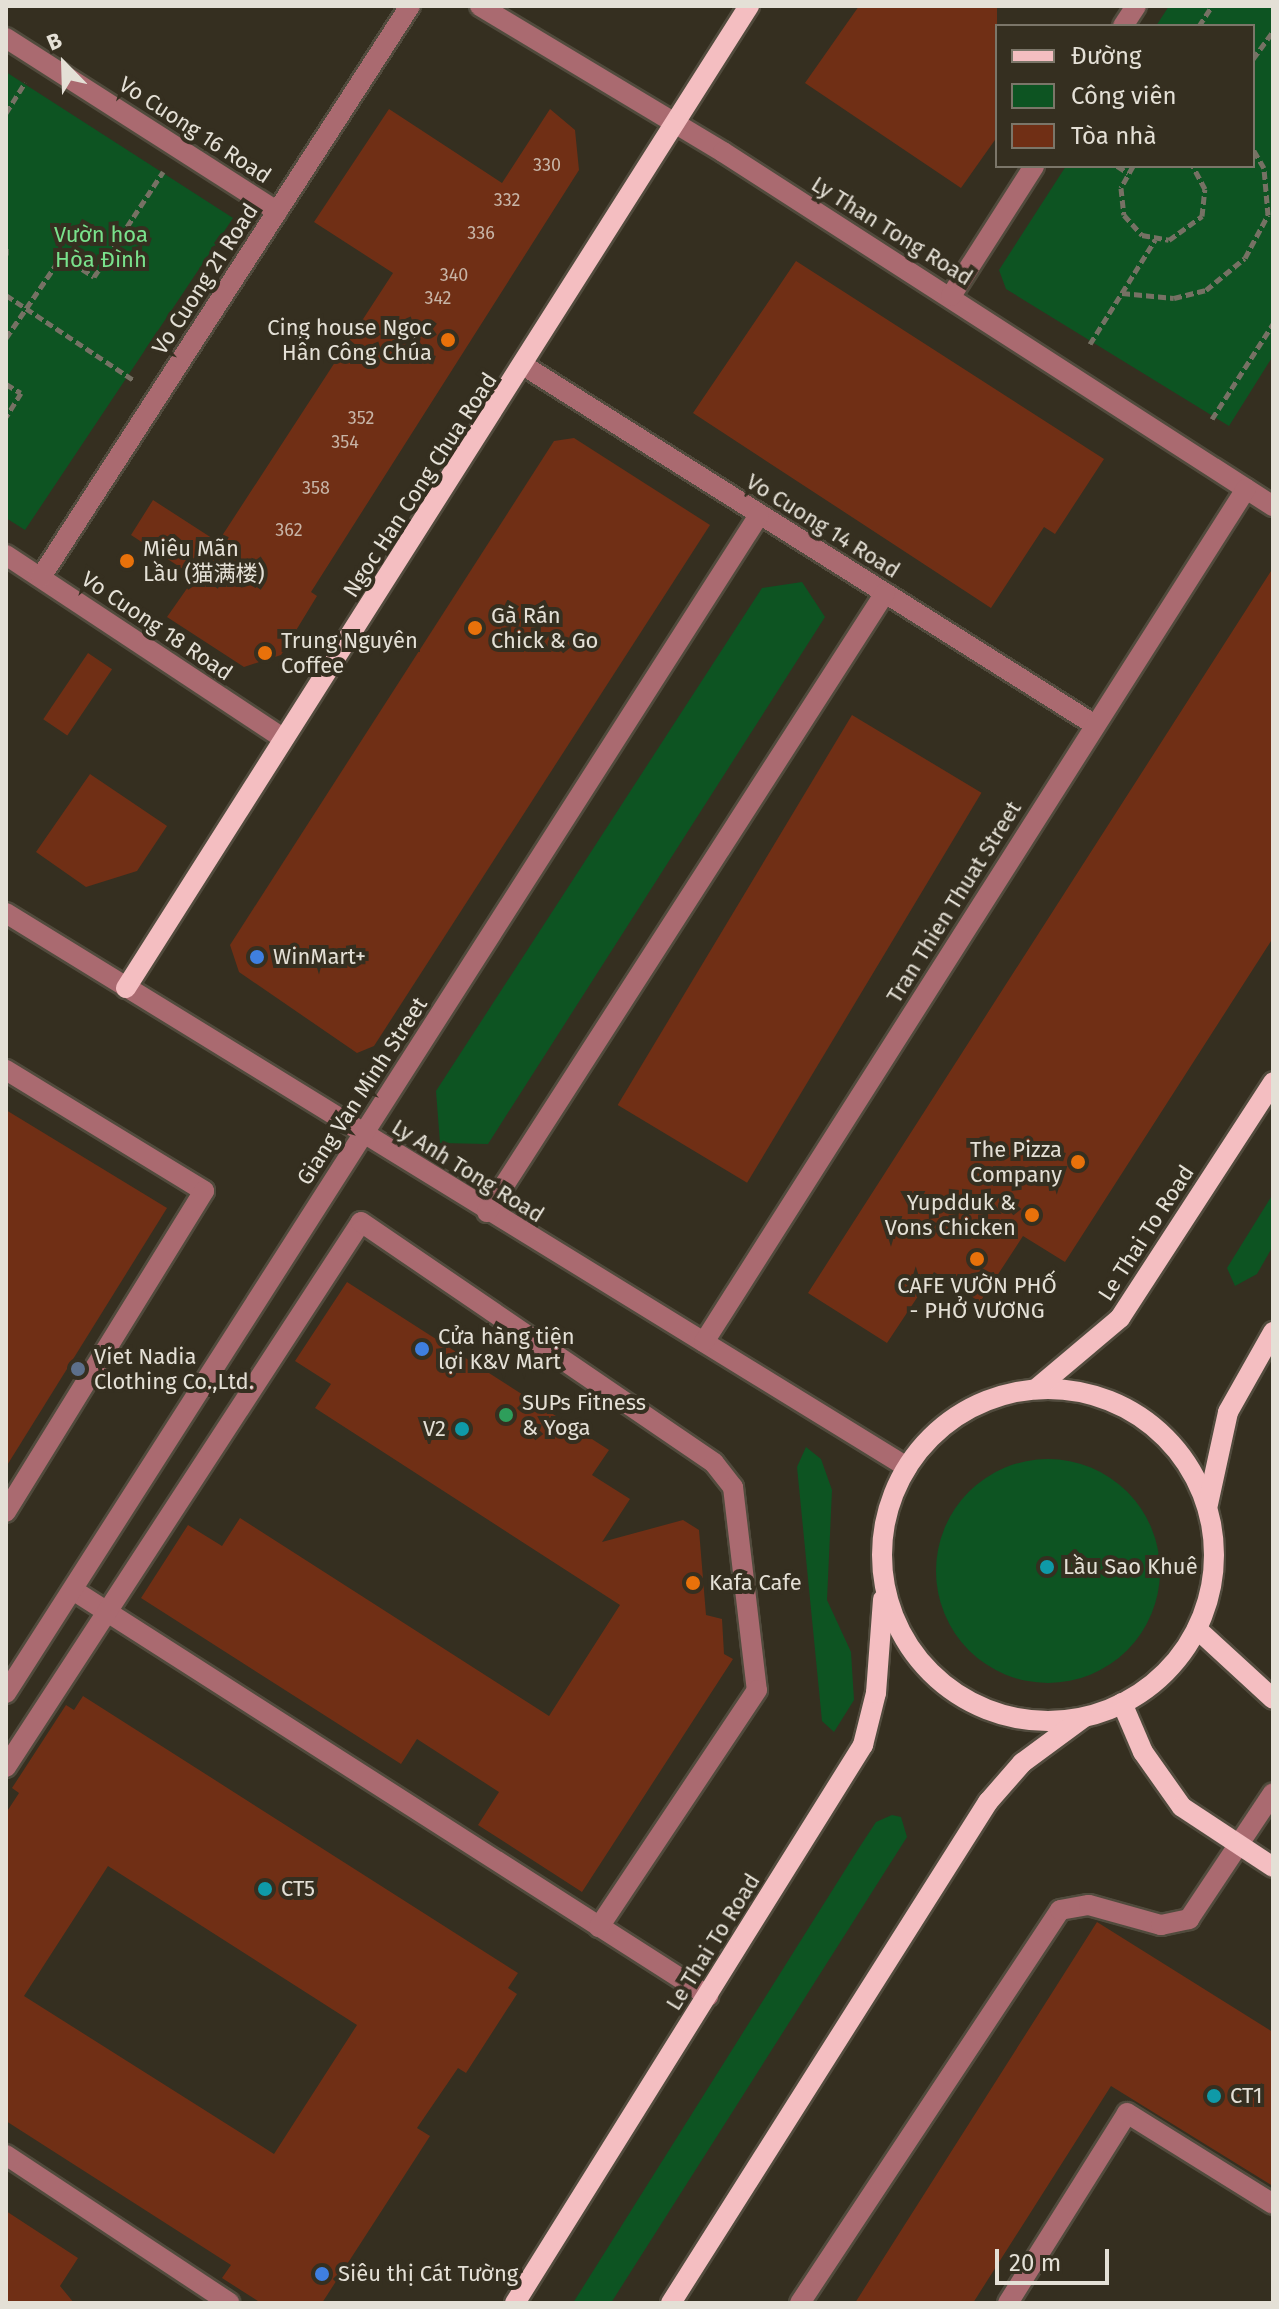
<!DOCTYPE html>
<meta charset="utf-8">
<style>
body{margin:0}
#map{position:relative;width:1279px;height:2309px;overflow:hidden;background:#352f20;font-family:"Fira Sans","Noto Sans SC",sans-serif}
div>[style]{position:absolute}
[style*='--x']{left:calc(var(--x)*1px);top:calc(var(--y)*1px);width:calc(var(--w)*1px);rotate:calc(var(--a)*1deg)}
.green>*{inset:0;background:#0d5422}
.round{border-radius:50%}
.building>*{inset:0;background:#702f15;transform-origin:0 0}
.path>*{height:5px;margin-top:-2.5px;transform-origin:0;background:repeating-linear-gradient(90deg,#767164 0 8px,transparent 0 12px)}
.roads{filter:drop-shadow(2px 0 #514b3d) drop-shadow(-2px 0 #514b3d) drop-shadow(0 2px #514b3d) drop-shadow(0 -2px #514b3d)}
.minor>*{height:20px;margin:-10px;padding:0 10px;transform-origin:10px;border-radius:10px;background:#aa6a70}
.major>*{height:20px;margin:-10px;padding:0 10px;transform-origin:10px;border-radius:10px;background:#f4bec1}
.major>.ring{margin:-10px;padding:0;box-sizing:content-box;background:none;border:20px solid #f4bec1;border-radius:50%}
.dots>*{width:22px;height:22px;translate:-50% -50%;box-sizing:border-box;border:4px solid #352f20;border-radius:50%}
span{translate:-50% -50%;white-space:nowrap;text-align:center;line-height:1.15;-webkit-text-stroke:8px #352f20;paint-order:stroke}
.number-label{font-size:18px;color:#c7b4a6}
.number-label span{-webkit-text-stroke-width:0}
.street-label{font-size:22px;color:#e4e0d6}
.park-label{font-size:22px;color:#79e28c}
.poi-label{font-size:22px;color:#e4e0d6}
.right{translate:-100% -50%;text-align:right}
.left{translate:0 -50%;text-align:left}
.frame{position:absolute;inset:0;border:8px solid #e4e0d6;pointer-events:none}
.legend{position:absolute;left:995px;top:24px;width:260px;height:144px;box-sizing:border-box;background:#352f20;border:2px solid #7b7669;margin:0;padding:10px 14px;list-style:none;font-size:24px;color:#e4e0d6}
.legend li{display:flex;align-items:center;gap:16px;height:40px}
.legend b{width:40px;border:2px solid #7b7669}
.north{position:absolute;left:24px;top:24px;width:80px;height:80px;-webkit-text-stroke:6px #352f20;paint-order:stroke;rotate:337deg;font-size:22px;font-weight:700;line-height:32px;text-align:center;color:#e4e0d6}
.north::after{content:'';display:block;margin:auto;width:28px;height:36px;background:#e4e0d6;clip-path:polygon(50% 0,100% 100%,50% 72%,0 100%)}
.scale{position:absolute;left:995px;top:2249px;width:114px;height:36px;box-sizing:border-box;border:4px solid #e4e0d6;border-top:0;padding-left:10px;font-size:24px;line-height:28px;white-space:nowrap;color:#e4e0d6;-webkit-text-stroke:6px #352f20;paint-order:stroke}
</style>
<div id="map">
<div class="green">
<div style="clip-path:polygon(1169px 6px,1273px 6px,1273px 356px,1229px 426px,1006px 289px,999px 270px,1066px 166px,1253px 166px,1253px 26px,1156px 26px)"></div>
<div style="clip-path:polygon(6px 72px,233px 218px,25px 530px,6px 518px)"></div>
<div style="clip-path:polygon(802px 582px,825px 617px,488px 1144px,440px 1143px,436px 1091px,762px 588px)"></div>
<div style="clip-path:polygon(1273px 1194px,1273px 1246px,1257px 1274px,1235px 1286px,1227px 1268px)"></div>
<div style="clip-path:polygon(806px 1447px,821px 1459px,832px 1490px,827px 1600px,851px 1652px,854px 1700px,834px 1732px,822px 1721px,797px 1467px)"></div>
<div class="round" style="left:936px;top:1459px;width:224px;height:224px"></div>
<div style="clip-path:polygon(892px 1815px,901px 1817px,907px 1837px,611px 2303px,573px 2303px,857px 1851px,876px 1822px)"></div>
</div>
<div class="building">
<div style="clip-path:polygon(859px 6px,997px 6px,997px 137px,961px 188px,805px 83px)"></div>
<div style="clip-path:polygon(389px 109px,502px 183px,550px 109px,575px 130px,579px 170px,311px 592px,317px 596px,281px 655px,244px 667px,167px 617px,195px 577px,131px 535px,153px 500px,218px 542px,393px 273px,314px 222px)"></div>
<div style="clip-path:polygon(796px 261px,1104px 459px,1055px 534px,1044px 527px,991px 608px,693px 413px)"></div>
<div style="clip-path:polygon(574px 438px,710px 525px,374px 1046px,357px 1053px,239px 972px,230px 945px,554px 441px)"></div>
<div style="clip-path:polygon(1273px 568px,1273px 938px,1065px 1262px,1023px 1236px,980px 1302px,934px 1272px,887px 1343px,808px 1293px)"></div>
<div style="left:88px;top:653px;width:29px;height:80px;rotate:34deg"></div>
<div style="left:852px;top:715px;width:151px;height:455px;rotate:31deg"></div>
<div style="clip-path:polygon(90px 774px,167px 826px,137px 871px,86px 887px,36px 852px)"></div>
<div style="clip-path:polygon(6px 1110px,167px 1208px,6px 1467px)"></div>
<div style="clip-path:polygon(347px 1282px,609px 1450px,592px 1475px,630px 1499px,602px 1542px,683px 1520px,699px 1530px,706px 1615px,722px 1619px,724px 1654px,733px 1659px,582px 1892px,478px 1825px,499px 1792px,417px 1739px,401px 1764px,141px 1598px,188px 1525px,222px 1546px,240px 1518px,549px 1716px,620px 1605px,315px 1408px,331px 1384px,295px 1361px)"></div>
<div style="clip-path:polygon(evenodd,83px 1696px,518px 1973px,508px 1988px,517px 1994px,466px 2073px,458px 2068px,417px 2128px,430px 2136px,322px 2303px,261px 2303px,222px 2278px,231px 2265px,6px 2121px,6px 1813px,19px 1793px,12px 1788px,66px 1705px,74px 1710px,83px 1696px,108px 1866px,357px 2025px,274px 2154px,24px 1996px,108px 1866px)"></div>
<div style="clip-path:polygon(1097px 1922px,1273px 2032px,1273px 2186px,1111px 2086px,973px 2303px,855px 2303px)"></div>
<div style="clip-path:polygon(6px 2211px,78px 2258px,60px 2286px,74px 2303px,6px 2303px)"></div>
</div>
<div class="path">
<div style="--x:1199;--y:26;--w:24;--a:-57"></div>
<div style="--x:1253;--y:59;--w:34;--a:-54"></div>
<div style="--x:6;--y:113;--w:36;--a:-58"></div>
<div style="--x:1117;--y:166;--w:13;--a:32"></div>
<div style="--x:1133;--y:166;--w:25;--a:119"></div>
<div style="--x:1121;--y:188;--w:27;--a:84"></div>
<div style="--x:1124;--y:215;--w:27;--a:48"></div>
<div style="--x:1142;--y:235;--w:27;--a:10"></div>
<div style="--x:1169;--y:240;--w:41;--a:-36"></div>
<div style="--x:1202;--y:216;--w:27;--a:-84"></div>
<div style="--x:1205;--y:189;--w:26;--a:-118"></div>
<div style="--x:6;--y:248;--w:7;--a:90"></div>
<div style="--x:1122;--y:293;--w:52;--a:5.5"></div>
<div style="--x:1174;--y:298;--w:33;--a:-14"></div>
<div style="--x:1206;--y:290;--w:50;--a:-39.4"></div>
<div style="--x:1245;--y:258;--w:49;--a:-61.9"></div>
<div style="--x:1268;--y:215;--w:47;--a:-94.9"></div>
<div style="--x:1264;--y:168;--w:22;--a:-120"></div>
<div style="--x:6;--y:295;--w:155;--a:33.7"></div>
<div style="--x:6;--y:338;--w:99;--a:-55.7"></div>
<div style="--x:62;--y:256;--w:38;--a:33"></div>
<div style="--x:94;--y:277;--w:126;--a:-56.7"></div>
<div style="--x:1090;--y:344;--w:123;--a:-58"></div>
<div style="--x:6;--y:384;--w:17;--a:31"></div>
<div style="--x:21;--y:393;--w:28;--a:122"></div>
<div style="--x:1212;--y:419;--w:113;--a:-57.3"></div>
</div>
<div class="roads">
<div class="minor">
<div style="--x:480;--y:6;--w:283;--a:31"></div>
<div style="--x:723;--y:152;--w:654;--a:32.77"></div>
<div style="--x:1123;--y:26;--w:24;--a:-57"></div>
<div style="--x:6;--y:38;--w:322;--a:32.6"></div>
<div style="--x:951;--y:296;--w:154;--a:-57.4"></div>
<div style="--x:526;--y:367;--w:672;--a:32.18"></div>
<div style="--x:6;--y:555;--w:331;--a:33.5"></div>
<div style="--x:41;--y:577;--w:680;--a:-57.13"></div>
<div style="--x:6;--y:913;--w:1058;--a:31.59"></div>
<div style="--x:6;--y:1070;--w:232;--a:31.4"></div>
<div style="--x:204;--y:1191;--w:377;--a:121.7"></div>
<div style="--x:487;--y:1212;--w:736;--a:-57.26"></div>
<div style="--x:704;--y:1342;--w:1011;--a:-57.57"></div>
<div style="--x:73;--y:1590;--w:754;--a:32.59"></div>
<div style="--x:6;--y:1693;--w:1398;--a:-57.41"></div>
<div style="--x:6;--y:1767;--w:650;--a:-56.92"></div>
<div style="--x:361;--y:1222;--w:427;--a:34.3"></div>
<div style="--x:714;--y:1463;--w:31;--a:52"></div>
<div style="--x:733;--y:1487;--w:204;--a:83.3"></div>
<div style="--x:757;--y:1690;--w:285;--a:123.7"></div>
<div style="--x:6;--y:2155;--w:268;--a:33.5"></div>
<div style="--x:800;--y:2303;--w:471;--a:-56.5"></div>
<div style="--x:1060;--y:1910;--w:29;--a:-10"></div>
<div style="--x:1089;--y:1905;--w:75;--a:15.5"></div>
<div style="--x:1161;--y:1925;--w:29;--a:-12"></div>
<div style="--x:1189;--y:1919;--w:151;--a:-56.3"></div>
<div style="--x:1008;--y:2303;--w:224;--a:-57.9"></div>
<div style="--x:1127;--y:2113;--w:172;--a:31.9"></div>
</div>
<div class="major">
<div style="--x:126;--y:988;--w:1163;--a:-57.61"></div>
<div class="ring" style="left:882px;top:1389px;width:312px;height:312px"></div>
<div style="--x:1036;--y:1389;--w:110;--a:-40.2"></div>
<div style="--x:1120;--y:1318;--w:281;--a:-57"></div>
<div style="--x:1208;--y:1504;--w:94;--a:-77.7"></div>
<div style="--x:1228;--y:1412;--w:92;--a:-60.6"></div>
<div style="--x:1197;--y:1629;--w:103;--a:42.6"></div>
<div style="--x:1122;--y:1703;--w:53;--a:66.8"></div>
<div style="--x:1143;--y:1752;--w:67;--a:54.7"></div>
<div style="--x:1182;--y:1807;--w:109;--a:33.4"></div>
<div style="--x:515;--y:2303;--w:658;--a:-58.05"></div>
<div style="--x:863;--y:1745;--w:54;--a:-76"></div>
<div style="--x:876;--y:1693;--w:94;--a:-85.7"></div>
<div style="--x:671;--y:2303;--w:593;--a:-57.68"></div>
<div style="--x:988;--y:1802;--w:52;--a:-48.9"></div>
<div style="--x:1022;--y:1763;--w:76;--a:-36.4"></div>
</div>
</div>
<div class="dots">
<div style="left:448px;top:340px;background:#e8710a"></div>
<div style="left:127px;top:561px;background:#e8710a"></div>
<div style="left:475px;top:628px;background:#e8710a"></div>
<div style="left:265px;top:653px;background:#e8710a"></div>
<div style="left:257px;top:957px;background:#3f7fe0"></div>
<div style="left:1078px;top:1162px;background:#e8710a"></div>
<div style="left:1032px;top:1215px;background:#e8710a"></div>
<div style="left:977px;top:1259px;background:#e8710a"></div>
<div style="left:422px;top:1349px;background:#3f7fe0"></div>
<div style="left:78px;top:1369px;background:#5c6f8a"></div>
<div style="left:506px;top:1415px;background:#2e9e5b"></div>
<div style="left:462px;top:1429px;background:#0f9aa8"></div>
<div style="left:1047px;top:1567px;background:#0f9aa8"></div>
<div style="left:693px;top:1583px;background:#e8710a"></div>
<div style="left:265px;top:1889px;background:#0f9aa8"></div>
<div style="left:1214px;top:2096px;background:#0f9aa8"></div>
<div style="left:322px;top:2274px;background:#3f7fe0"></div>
</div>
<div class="number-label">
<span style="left:547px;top:165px">330</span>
<span style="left:507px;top:200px">332</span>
<span style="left:481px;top:233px">336</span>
<span style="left:454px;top:275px">340</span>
<span style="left:438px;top:298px">342</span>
<span style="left:361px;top:418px">352</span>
<span style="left:345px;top:442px">354</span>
<span style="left:316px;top:488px">358</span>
<span style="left:289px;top:530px">362</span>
</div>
<div class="street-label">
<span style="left:195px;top:130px;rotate:33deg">Vo Cuong 16 Road</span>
<span style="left:892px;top:231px;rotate:32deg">Ly Than Tong Road</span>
<span style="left:205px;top:279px;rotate:-57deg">Vo Cuong 21 Road</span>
<span style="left:420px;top:485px;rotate:-57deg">Ngoc Han Cong Chua Road</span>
<span style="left:823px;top:526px;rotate:32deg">Vo Cuong 14 Road</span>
<span style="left:157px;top:626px;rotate:34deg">Vo Cuong 18 Road</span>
<span style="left:954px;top:902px;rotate:-58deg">Tran Thien Thuat Street</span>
<span style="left:362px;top:1091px;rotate:-57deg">Giang Van Minh Street</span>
<span style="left:468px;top:1171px;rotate:32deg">Ly Anh Tong Road</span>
<span style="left:1146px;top:1233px;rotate:-57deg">Le Thai To Road</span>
<span style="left:713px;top:1942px;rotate:-58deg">Le Thai To Road</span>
</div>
<div class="park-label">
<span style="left:101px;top:247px">Vườn hoa<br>Hòa Đình</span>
</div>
<div class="poi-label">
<span class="right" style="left:432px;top:340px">Cing house Ngọc<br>Hân Công Chúa</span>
<span class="left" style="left:143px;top:561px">Miêu Mãn<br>Lầu (猫满楼)</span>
<span class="left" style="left:491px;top:628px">Gà Rán<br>Chick &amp; Go</span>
<span class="left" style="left:281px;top:653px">Trung Nguyên<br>Coffee</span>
<span class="left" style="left:273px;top:957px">WinMart+</span>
<span class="right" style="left:1062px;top:1162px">The Pizza<br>Company</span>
<span class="right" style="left:1016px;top:1215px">Yupdduk &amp;<br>Vons Chicken</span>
<span style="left:977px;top:1298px">CAFE VƯỜN PHỐ<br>- PHỞ VƯƠNG</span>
<span class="left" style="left:438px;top:1349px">Cửa hàng tiện<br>lợi K&amp;V Mart</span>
<span class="left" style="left:94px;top:1369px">Viet Nadia<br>Clothing Co.,Ltd.</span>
<span class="left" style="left:522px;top:1415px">SUPs Fitness<br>&amp; Yoga</span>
<span class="right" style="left:446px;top:1429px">V2</span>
<span class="left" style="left:1063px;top:1567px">Lầu Sao Khuê</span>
<span class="left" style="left:709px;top:1583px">Kafa Cafe</span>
<span class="left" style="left:281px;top:1889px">CT5</span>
<span class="left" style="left:1230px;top:2096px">CT1</span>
<span class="left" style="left:338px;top:2274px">Siêu thị Cát Tường</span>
</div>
<div class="frame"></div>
<ul class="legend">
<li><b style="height:10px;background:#f4bec1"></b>Đường</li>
<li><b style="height:22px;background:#0d5422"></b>Công viên</li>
<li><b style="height:22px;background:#702f15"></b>Tòa nhà</li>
</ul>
<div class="north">B</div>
<div class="scale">20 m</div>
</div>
